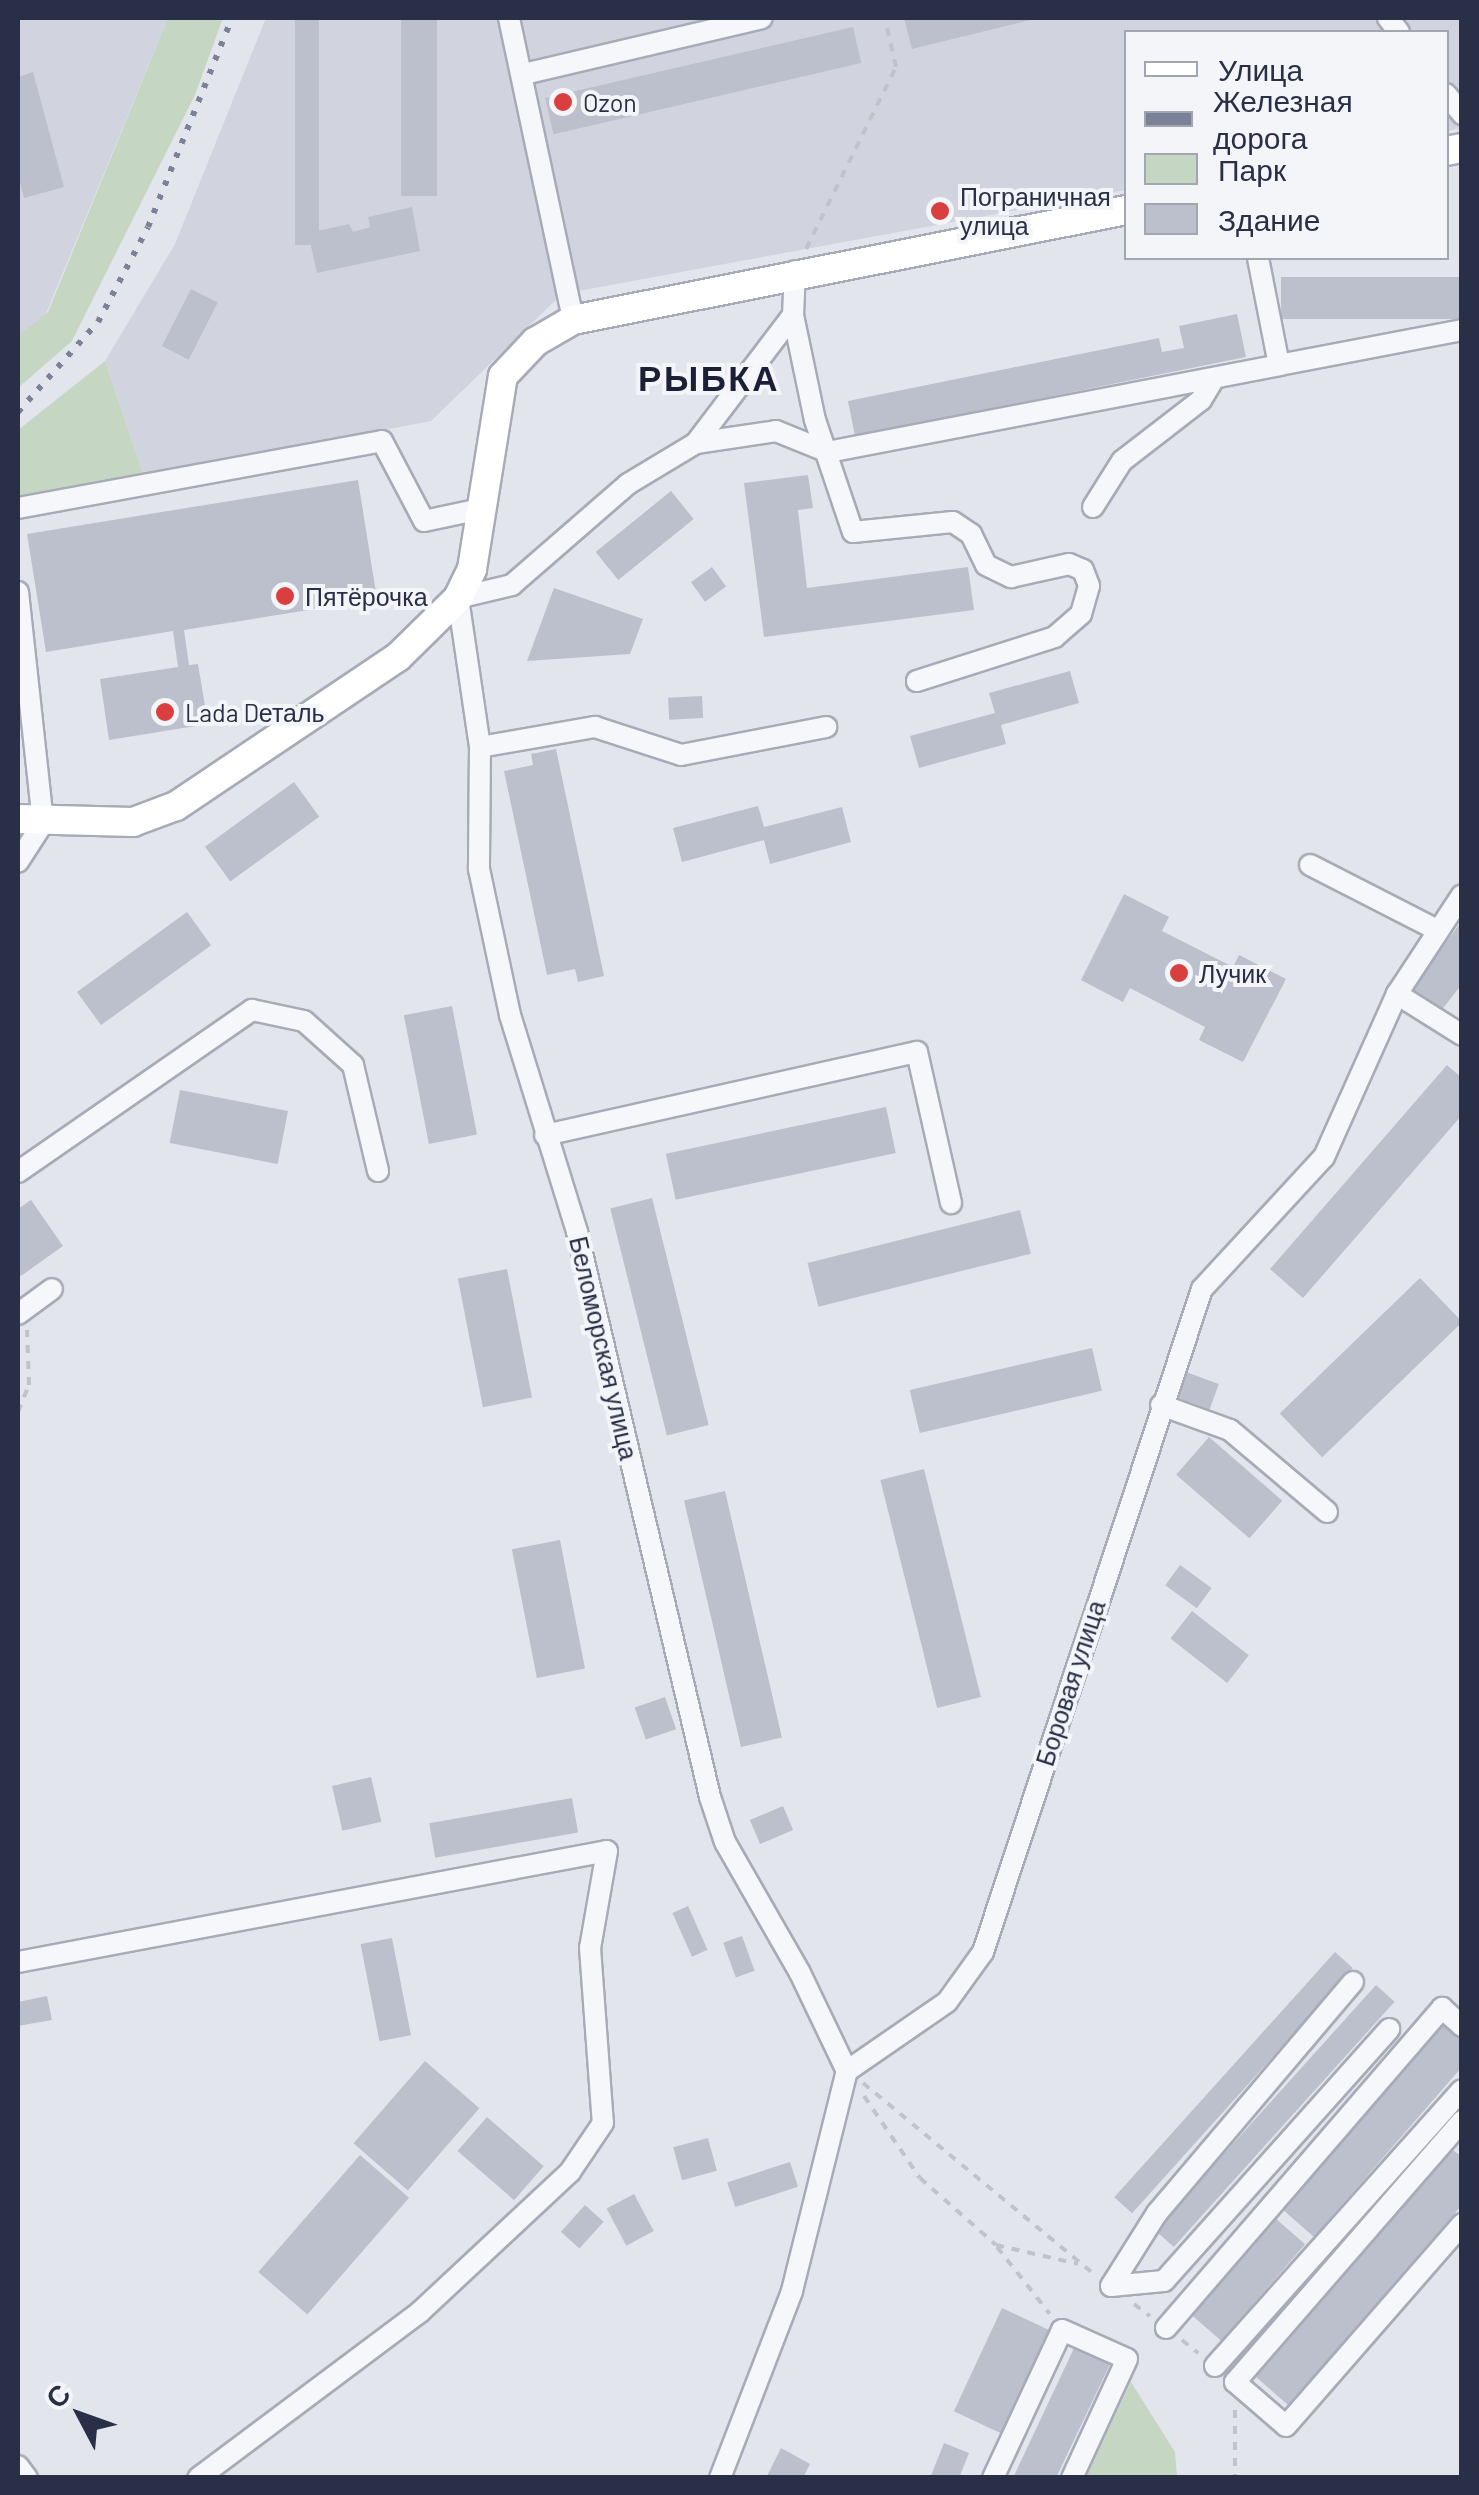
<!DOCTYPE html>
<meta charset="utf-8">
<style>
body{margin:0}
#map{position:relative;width:1479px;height:2495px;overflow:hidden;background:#e3e5ec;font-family:Barlow,sans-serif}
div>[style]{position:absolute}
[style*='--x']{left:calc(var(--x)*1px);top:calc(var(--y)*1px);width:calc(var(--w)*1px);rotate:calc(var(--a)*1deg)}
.built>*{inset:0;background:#d1d4de}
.green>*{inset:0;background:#c5d7c3}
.building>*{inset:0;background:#bcc0cd;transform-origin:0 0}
.path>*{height:4px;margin-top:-2px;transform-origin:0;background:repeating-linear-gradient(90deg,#c1c3cb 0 8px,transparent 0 16px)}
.roads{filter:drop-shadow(2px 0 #a7abb7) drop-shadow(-2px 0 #a7abb7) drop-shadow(0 2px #a7abb7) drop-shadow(0 -2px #a7abb7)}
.minor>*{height:20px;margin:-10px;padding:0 10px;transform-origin:10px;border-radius:10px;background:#f6f7fa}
.major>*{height:28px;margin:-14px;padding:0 14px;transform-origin:14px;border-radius:14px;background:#fff}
.rail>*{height:6px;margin-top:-3px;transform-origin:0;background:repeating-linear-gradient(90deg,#7b8197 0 5px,transparent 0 15px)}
.dots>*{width:28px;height:28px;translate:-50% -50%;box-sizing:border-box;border:5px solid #f3f5f9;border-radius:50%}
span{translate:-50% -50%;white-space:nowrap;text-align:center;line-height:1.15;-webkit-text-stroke:8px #f3f5f9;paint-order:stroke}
.poi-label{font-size:25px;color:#292f46}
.left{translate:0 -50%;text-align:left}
.street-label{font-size:25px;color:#292f46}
.district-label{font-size:35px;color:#1b2037;font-weight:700;letter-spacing:2.5px}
.frame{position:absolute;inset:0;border:20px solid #292f46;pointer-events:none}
.legend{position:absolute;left:1124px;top:30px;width:325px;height:230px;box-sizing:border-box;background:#f3f5f9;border:2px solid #a2a6b1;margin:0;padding:12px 18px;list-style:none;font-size:30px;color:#292f46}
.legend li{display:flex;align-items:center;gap:20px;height:50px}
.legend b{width:50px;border:2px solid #a2a6b1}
.north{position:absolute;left:30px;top:2365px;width:100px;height:100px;-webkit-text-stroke:8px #f3f5f9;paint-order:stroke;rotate:311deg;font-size:28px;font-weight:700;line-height:40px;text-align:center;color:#292f46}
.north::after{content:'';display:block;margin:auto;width:35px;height:45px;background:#292f46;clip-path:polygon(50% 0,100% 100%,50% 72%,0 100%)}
</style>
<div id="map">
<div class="built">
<div style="clip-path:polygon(18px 18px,168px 18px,45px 316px,18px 337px)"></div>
<div style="clip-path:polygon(266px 18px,1461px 18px,1461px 128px,1447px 131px,1446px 32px,1126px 32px,1126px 190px,562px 294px,431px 421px,144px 476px,105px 361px,175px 244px)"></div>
</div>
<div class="green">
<div style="clip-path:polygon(168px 18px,223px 18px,195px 95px,72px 341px,18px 388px,18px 336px,48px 312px)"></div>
<div style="clip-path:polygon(105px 361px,144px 476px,18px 502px,18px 430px)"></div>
<div style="clip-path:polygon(1131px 2382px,1175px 2452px,1177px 2477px,1086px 2477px)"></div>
</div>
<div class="building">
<div style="left:295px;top:18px;width:24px;height:227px"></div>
<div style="left:401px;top:18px;width:36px;height:178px"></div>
<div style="clip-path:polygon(904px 18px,1034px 18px,1034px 19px,912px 49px)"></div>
<div style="left:853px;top:27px;width:37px;height:316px;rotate:77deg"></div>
<div style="clip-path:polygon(33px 72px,64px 187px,24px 198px,18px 174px,18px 77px)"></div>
<div style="clip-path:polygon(412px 207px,420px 251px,317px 273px,308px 233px,349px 224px,353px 232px,370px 227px,368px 217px)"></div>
<div style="left:1462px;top:277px;width:42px;height:181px;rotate:90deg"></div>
<div style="left:191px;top:289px;width:30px;height:64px;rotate:27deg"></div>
<div style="clip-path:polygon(1237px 314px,1246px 357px,855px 436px,848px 401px,1159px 338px,1162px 352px,1184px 348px,1179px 326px)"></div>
<div style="clip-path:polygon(808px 475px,813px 508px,798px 510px,807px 588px,968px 567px,974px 610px,764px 637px,744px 483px)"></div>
<div style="clip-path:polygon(358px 480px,377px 599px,184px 630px,189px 665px,198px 664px,208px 724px,109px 740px,100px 679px,178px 667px,173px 631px,46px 652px,27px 534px)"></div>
<div style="left:671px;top:491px;width:36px;height:97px;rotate:51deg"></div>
<div style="left:712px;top:567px;width:24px;height:26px;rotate:54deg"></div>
<div style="clip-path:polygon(554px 588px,643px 619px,630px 654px,527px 661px)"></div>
<div style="clip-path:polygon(1070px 671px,1079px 703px,1001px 725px,1006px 744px,919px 768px,910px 736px,995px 713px,989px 693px)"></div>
<div style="left:702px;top:696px;width:22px;height:34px;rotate:87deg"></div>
<div style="clip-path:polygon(556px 749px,604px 976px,578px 982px,575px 969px,547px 975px,504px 771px,533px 765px,531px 754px)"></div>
<div style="left:294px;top:782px;width:43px;height:110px;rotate:54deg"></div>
<div style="clip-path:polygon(758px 806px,764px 827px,842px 807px,851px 842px,770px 864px,764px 840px,682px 862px,673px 828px)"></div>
<div style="clip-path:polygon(1124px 894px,1169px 917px,1162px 931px,1233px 967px,1239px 955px,1286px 979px,1243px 1062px,1199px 1040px,1205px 1027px,1130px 988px,1123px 1002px,1081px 980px)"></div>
<div style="left:187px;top:912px;width:41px;height:136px;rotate:54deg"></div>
<div style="clip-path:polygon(1459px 925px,1462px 984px,1440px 1012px,1410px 989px)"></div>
<div style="left:452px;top:1006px;width:131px;height:49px;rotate:79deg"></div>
<div style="clip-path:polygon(1447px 1065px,1462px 1078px,1462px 1115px,1303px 1298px,1270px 1269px)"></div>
<div style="left:180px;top:1090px;width:110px;height:54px;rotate:11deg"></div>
<div style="left:886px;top:1107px;width:47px;height:225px;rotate:78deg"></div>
<div style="left:652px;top:1198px;width:234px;height:43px;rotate:76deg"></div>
<div style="clip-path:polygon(31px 1200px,63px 1246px,18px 1278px,18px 1209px)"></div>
<div style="left:1020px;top:1210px;width:45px;height:219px;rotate:76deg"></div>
<div style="left:507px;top:1269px;width:131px;height:50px;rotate:79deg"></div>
<div style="left:1420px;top:1278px;width:61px;height:195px;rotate:46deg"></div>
<div style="left:1092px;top:1348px;width:44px;height:187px;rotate:77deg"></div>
<div style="left:1186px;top:1372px;width:35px;height:27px;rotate:20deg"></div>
<div style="left:1209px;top:1437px;width:97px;height:50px;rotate:41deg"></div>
<div style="left:924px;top:1469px;width:235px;height:45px;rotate:76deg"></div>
<div style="left:725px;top:1491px;width:253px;height:42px;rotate:77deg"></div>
<div style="left:560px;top:1540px;width:131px;height:49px;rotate:79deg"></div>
<div style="left:1180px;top:1565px;width:39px;height:25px;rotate:36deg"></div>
<div style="left:1192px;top:1611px;width:72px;height:35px;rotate:38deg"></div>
<div style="left:665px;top:1697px;width:34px;height:32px;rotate:71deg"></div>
<div style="left:371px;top:1777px;width:46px;height:40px;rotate:77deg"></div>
<div style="left:572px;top:1798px;width:35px;height:145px;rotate:80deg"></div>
<div style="left:783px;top:1806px;width:26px;height:36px;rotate:67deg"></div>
<div style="left:688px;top:1906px;width:48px;height:17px;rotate:66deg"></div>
<div style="left:742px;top:1936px;width:37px;height:20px;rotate:70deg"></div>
<div style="left:392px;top:1938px;width:99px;height:32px;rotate:79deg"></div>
<div style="left:1335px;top:1952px;width:24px;height:330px;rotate:42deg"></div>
<div style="left:1376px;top:1985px;width:25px;height:330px;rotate:42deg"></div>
<div style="clip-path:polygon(47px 1996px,52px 2020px,18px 2026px,18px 2002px)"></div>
<div style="clip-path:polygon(1444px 2023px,1462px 2038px,1462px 2067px,1314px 2237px,1282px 2209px)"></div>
<div style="left:425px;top:2061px;width:72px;height:109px;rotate:41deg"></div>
<div style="left:487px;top:2117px;width:75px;height:45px;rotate:41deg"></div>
<div style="left:708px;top:2138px;width:34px;height:36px;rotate:75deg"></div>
<div style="clip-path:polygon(1453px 2150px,1462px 2157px,1462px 2205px,1288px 2405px,1256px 2377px)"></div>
<div style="left:360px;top:2155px;width:65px;height:155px;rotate:41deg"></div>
<div style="left:790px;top:2162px;width:26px;height:66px;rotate:72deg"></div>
<div style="left:634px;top:2194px;width:42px;height:31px;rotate:62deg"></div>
<div style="left:585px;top:2205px;width:25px;height:36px;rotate:42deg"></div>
<div style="left:1275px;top:2218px;width:40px;height:128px;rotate:41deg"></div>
<div style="left:1002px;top:2308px;width:52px;height:114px;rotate:25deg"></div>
<div style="clip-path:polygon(1075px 2346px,1111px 2362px,1056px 2478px,1013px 2478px)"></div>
<div style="clip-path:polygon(944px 2443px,969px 2453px,959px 2478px,930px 2478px)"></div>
<div style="clip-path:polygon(781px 2448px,810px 2464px,803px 2478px,766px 2478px)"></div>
</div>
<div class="path">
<div style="--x:806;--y:249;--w:203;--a:-63.7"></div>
<div style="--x:896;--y:67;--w:50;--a:-102.7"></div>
<div style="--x:18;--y:1412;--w:29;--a:-68"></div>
<div style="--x:29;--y:1385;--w:55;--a:-92.1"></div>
<div style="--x:863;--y:2083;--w:300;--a:39.6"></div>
<div style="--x:864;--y:2096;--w:99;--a:55.7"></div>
<div style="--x:920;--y:2178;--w:101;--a:41.4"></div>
<div style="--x:996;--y:2245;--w:84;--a:13"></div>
<div style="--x:997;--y:2247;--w:85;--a:51.7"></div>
<div style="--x:1134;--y:2304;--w:20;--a:37"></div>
<div style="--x:1182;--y:2340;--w:21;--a:39"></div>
<div style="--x:1235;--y:2410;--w:68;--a:90"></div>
</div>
<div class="roads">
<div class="minor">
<div style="--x:509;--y:18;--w:309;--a:78"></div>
<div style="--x:1388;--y:18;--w:18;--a:52"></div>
<div style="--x:524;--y:74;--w:244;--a:-13.2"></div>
<div style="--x:1446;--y:94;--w:26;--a:51"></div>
<div style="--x:795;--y:271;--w:44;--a:92.6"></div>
<div style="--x:793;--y:315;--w:161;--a:127.2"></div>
<div style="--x:696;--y:443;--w:79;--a:148.9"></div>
<div style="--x:628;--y:484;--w:154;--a:139"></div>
<div style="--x:512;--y:585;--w:56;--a:166.5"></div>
<div style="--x:458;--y:598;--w:151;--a:81.6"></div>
<div style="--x:480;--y:747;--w:122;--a:90.5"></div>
<div style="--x:479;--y:869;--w:149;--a:78"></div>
<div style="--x:510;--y:1015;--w:227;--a:72.8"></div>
<div style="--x:577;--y:1232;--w:580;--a:76.75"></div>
<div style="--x:710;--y:1797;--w:47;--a:71.6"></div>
<div style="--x:725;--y:1842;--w:151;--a:60.2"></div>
<div style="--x:800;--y:1973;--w:109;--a:64.4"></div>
<div style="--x:793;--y:315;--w:107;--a:78.2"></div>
<div style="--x:815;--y:420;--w:118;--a:71.3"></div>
<div style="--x:853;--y:532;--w:100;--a:-5.7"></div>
<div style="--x:953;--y:522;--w:22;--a:34"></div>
<div style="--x:971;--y:534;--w:34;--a:64"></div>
<div style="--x:986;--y:565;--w:28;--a:26"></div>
<div style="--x:1011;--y:577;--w:59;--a:-12.6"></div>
<div style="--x:1069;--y:564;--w:15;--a:23"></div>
<div style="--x:1083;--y:570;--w:17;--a:69"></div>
<div style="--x:1089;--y:586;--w:29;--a:106"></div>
<div style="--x:1081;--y:614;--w:35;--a:139"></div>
<div style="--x:1055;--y:637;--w:145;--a:162.3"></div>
<div style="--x:1279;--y:365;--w:186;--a:-10.8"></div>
<div style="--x:696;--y:443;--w:81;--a:-8.5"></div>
<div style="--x:776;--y:431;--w:56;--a:22"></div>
<div style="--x:828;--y:452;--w:459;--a:-10.9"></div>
<div style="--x:1279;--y:365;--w:109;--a:-101.1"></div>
<div style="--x:1093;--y:507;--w:54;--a:-57.8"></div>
<div style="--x:1122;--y:461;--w:100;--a:-37.7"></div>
<div style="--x:1201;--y:400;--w:21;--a:-59"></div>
<div style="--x:18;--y:508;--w:370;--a:-10.4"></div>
<div style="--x:382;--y:441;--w:90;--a:62.3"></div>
<div style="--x:424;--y:521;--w:62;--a:-12"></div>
<div style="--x:18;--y:592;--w:232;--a:83.8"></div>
<div style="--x:43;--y:823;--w:46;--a:122.7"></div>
<div style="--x:480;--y:747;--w:117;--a:-9.9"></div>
<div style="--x:595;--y:727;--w:90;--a:18"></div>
<div style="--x:681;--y:755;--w:148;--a:-10.9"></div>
<div style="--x:1310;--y:865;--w:143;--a:27.1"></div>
<div style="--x:1397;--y:994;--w:77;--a:32.2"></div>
<div style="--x:545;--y:1135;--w:381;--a:-12.6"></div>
<div style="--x:917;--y:1052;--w:155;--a:77.3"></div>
<div style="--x:18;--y:1172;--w:285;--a:-34.7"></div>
<div style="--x:252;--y:1010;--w:53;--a:11.9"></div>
<div style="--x:304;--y:1021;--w:66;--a:41.9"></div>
<div style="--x:353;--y:1065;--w:109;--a:76.7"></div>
<div style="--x:18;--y:1314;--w:42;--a:-36.3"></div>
<div style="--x:1161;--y:1405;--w:73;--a:19.9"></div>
<div style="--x:1230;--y:1430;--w:127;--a:40.2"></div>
<div style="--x:18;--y:1962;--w:599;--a:-10.67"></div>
<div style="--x:607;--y:1851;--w:98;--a:99.9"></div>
<div style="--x:590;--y:1948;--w:175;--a:85.8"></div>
<div style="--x:603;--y:2123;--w:59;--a:124"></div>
<div style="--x:570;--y:2172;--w:205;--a:137"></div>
<div style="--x:420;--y:2312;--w:277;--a:143.2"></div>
<div style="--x:1353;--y:1982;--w:303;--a:130.3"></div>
<div style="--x:1157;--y:2213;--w:86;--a:122.2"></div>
<div style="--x:1111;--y:2286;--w:53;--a:-5.4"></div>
<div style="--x:1164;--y:2281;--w:338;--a:-48.2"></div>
<div style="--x:1462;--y:2121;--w:346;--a:131"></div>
<div style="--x:1235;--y:2382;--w:67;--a:40.8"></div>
<div style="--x:1286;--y:2426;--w:268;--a:-48.9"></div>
<div style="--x:1166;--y:2328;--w:423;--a:-49.2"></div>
<div style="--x:1442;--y:2008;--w:27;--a:42"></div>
<div style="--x:1215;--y:2366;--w:370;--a:-48.2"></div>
<div style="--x:18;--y:2466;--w:15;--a:53"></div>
<div style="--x:720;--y:2478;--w:200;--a:-68.9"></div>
<div style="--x:792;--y:2291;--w:227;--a:-76"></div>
<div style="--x:847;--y:2071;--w:121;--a:-34.6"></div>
<div style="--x:947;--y:2002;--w:62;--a:-54.2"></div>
<div style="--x:983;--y:1952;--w:698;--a:-71.72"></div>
<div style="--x:1202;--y:1289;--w:180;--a:-47.3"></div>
<div style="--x:1324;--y:1157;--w:179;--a:-65.9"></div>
<div style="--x:1397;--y:994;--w:118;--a:-56.7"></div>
<div style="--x:993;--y:2478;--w:163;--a:-65"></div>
<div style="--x:1062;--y:2330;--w:71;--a:24"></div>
<div style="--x:1127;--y:2359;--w:131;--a:114.8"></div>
</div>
<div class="major">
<div style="--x:1446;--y:151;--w:16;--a:-11"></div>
<div style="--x:18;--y:819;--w:115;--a:1.5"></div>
<div style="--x:133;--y:822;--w:46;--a:-20.4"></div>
<div style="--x:176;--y:806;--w:267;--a:-33.9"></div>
<div style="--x:398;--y:657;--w:84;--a:-44.5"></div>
<div style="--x:458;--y:598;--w:32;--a:-64"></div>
<div style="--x:472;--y:569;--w:195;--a:-80.9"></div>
<div style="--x:503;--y:376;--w:47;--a:-46.7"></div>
<div style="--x:535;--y:342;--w:44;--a:-30.1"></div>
<div style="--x:573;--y:320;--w:564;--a:-11.25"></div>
</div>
</div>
<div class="rail">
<div style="--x:18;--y:412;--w:120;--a:-48.4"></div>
<div style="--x:98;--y:322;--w:107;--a:-62.2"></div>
<div style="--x:148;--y:227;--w:225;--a:-68.1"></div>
</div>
<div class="dots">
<div style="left:563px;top:102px;background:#da3f3f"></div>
<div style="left:940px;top:211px;background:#da3f3f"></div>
<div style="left:285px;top:596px;background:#da3f3f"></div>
<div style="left:165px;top:712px;background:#da3f3f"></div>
<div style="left:1179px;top:973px;background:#da3f3f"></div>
</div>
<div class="poi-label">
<span class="left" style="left:583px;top:102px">Ozon</span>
<span class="left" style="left:960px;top:211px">Пограничная<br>улица</span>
<span class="left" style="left:305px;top:596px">Пятёрочка</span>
<span class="left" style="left:185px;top:712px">Lada Dеталь</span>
<span class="left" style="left:1199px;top:973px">Лучик</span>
</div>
<div class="street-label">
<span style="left:604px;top:1348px;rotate:77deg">Беломорская улица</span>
<span style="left:1070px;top:1683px;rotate:-72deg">Боровая улица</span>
</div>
<div class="district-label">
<span style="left:709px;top:377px">РЫБКА</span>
</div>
<div class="frame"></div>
<ul class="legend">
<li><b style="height:12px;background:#fff"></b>Улица</li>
<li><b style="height:12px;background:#7b8197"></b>Железная дорога</li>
<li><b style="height:28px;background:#c5d7c3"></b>Парк</li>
<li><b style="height:28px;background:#bcc0cd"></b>Здание</li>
</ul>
<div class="north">С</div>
</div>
